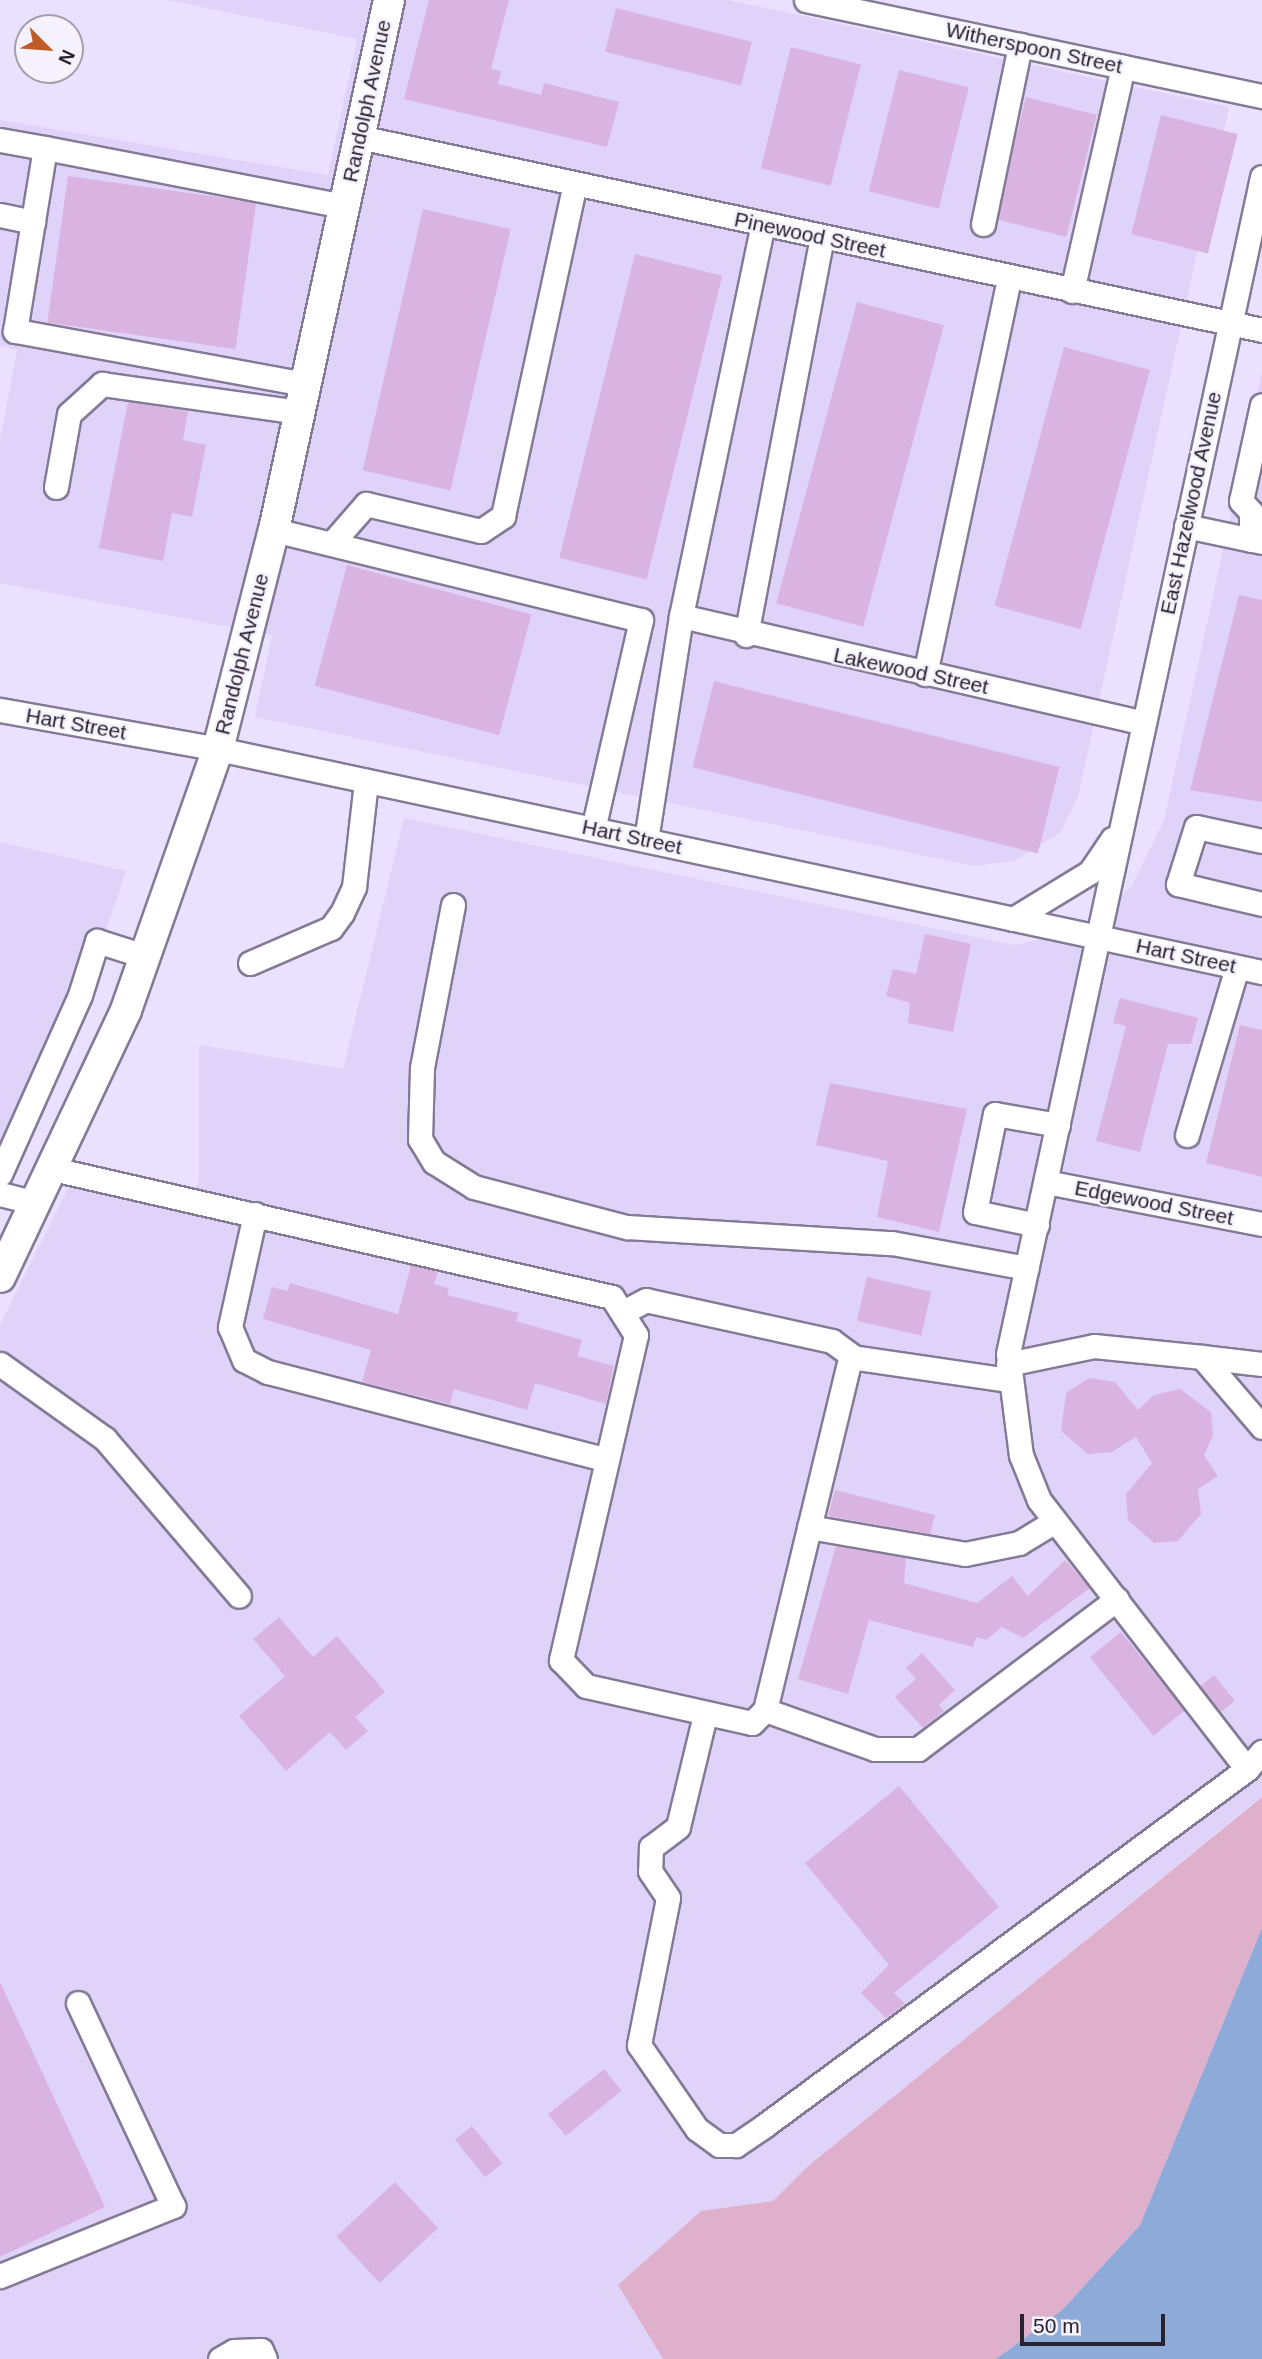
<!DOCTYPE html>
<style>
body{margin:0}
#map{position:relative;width:1262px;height:2359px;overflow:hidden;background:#eae0ff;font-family:Arial,sans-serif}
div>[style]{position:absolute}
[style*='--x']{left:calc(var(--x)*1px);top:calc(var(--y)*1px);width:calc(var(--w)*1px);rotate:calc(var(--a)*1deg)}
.built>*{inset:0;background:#e0d3f9}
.green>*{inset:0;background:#dfb0cb}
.water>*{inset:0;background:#8eaad8}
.building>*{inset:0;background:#dab4e0;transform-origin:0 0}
.roads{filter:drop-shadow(2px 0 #847a96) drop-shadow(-2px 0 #847a96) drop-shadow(0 2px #847a96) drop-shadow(0 -2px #847a96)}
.minor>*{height:23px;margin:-11.5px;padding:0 11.5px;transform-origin:11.5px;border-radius:11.5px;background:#fff}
.major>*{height:30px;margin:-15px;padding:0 15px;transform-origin:15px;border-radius:15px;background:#fff}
span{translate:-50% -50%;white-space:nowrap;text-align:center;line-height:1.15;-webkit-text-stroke:5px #f5f1fd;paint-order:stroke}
.street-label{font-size:21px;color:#28242f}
.north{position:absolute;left:14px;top:14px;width:70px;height:70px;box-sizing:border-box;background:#f5f1fd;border:2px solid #a39fab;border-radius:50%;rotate:115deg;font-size:19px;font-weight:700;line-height:28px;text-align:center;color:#28242f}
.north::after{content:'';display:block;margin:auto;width:24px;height:32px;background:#c05c28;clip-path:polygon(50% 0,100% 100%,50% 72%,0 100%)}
.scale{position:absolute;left:1020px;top:2314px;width:145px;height:32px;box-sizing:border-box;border:4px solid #28242f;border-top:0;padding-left:9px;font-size:21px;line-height:24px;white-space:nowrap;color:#28242f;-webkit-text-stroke:5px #f5f1fd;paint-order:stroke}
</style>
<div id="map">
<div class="built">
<div style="clip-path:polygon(168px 0,728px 0,1229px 107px,1078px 797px,1061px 832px,1014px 861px,974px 866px,255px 717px,272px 635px,0 583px,0 441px,17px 350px,0 346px,0 120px,328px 175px,357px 39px)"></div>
<div style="clip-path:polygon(1262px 372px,1262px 1796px,807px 2167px,773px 2201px,701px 2211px,618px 2285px,663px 2359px,0 2359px,0 1325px,69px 1186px,177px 1209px,199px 1183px,199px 1045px,343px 1069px,404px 818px,1014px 945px,1072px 933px,1132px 886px,1164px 820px)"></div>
<div style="clip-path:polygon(0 842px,126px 871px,92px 972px,0 1165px)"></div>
</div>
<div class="green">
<div style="clip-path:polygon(1262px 1797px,1262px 1928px,1140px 2225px,1062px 2310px,996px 2359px,663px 2359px,618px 2285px,701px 2211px,773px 2201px,807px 2167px)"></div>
</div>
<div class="water">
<div style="clip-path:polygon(1262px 1928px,1262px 2359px,996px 2359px,1062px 2310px,1140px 2225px)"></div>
</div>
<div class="building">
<div style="clip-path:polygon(429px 0,509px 0,491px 69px,501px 71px,498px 84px,541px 95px,544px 83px,619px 102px,607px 147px,404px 99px)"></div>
<div style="left:616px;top:8px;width:140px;height:45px;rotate:14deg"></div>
<div style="left:791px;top:47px;width:72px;height:125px;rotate:14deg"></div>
<div style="left:899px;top:70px;width:72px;height:125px;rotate:14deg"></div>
<div style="left:1026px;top:97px;width:73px;height:126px;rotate:14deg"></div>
<div style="left:1161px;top:115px;width:79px;height:123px;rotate:14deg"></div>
<div style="left:68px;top:176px;width:190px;height:148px;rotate:8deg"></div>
<div style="left:423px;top:209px;width:90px;height:268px;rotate:13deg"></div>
<div style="left:635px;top:254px;width:90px;height:313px;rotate:14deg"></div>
<div style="left:857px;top:302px;width:90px;height:312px;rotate:15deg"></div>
<div style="left:1064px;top:347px;width:89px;height:268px;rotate:15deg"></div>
<div style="clip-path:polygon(128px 402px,188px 411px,183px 440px,206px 445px,192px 517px,172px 513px,163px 561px,99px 548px)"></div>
<div style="left:347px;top:565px;width:191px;height:125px;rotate:15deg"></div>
<div style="clip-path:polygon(1239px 595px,1262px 600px,1262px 802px,1190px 790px)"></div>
<div style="left:714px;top:681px;width:356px;height:89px;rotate:14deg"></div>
<div style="clip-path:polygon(925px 934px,971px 944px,953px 1032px,908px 1023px,910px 1003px,886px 996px,893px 969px,916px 974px)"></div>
<div style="clip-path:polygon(1120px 998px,1198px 1018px,1191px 1044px,1168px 1044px,1140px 1152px,1096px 1141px,1126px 1026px,1113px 1023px)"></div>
<div style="clip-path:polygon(1240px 1025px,1262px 1030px,1262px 1177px,1206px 1163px)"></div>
<div style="clip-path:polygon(830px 1083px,967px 1109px,939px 1232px,877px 1217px,888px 1161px,816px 1145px)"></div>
<div style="clip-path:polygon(411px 1265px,438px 1272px,434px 1284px,449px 1288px,447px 1295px,519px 1313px,516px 1321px,582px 1340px,577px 1356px,614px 1366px,606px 1404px,535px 1383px,527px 1410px,454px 1389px,450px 1404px,362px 1382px,371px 1350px,263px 1319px,272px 1287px,288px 1291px,290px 1283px,398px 1314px)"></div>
<div style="left:867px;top:1277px;width:66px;height:45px;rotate:13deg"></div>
<div style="clip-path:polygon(1089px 1378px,1115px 1382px,1138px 1410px,1154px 1395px,1180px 1389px,1211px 1412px,1213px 1436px,1204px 1455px,1218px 1476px,1198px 1489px,1201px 1514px,1178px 1541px,1154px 1543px,1128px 1520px,1126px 1494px,1152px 1463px,1136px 1437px,1112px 1452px,1088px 1454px,1061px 1431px,1066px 1393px)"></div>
<div style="clip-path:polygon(835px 1490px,935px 1515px,930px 1534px,828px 1516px)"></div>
<div style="clip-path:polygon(836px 1546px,906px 1558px,904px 1583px,977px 1603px,1012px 1576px,1028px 1596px,1065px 1560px,1090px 1588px,1023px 1638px,1002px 1627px,986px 1640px,976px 1637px,973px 1647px,869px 1620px,848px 1694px,798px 1679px)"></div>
<div style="clip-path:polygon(279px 1617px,313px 1657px,337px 1636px,385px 1692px,355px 1717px,368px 1731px,346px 1750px,330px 1732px,286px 1771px,239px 1716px,285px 1676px,253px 1639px)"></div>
<div style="left:1121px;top:1632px;width:101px;height:40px;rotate:51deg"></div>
<div style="clip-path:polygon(922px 1653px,955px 1690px,939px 1705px,944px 1711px,923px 1728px,895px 1697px,916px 1679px,906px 1668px)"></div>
<div style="left:1214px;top:1675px;width:33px;height:18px;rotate:51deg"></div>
<div style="clip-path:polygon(899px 1786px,999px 1907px,894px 1993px,905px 2004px,886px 2018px,861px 1993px,889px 1965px,805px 1863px)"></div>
<div style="clip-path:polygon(0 1982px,105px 2207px,0 2257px)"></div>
<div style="left:604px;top:2069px;width:28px;height:72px;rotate:51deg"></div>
<div style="left:472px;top:2126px;width:48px;height:22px;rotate:51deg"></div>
<div style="left:395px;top:2182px;width:63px;height:80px;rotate:47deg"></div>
</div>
<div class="roads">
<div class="minor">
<div style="--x:806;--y:0;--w:466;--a:11.9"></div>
<div style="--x:359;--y:137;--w:923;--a:12.06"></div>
<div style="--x:0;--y:140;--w:46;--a:10.1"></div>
<div style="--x:1262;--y:177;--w:1204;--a:102.18"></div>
<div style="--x:1008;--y:1354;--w:102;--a:82.7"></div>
<div style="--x:1021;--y:1455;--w:48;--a:68.2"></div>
<div style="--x:1039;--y:1500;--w:340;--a:52.3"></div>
<div style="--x:1247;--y:1769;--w:23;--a:-49"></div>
<div style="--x:0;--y:215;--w:34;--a:12"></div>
<div style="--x:983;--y:224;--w:183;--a:-78.3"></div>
<div style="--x:1072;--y:291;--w:230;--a:-77.2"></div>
<div style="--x:305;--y:384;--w:295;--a:-169.6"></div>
<div style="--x:15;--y:331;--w:185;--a:-80.7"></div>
<div style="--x:45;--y:148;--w:305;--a:11"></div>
<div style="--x:56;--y:487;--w:74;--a:-79.9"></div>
<div style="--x:69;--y:414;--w:45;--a:-42.3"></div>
<div style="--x:102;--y:384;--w:199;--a:8.1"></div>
<div style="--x:1186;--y:526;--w:78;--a:11.9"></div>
<div style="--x:274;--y:530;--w:378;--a:13.8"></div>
<div style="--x:641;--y:620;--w:214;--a:102.9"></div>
<div style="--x:1251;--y:540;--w:28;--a:-90"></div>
<div style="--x:1251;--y:512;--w:15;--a:-132"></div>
<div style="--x:1241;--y:501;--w:98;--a:-77.7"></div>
<div style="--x:332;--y:543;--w:52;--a:-48.9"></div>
<div style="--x:366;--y:504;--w:118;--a:13.2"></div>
<div style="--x:481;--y:531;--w:27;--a:-34"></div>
<div style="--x:503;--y:516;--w:340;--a:-77.8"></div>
<div style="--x:681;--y:616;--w:474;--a:13"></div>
<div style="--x:746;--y:635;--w:405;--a:-79.2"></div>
<div style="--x:925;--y:674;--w:405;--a:-78"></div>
<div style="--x:0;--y:710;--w:221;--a:10.1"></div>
<div style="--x:218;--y:749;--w:1068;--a:12.06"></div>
<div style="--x:646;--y:840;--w:227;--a:-81.1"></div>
<div style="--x:681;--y:616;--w:400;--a:-78.2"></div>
<div style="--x:1262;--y:841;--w:67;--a:-168"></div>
<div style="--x:1196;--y:827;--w:60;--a:107.5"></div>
<div style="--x:1178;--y:884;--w:86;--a:13.4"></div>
<div style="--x:453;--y:905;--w:166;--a:100.8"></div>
<div style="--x:422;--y:1068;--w:71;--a:91.6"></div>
<div style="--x:420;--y:1139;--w:27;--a:59"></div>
<div style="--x:434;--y:1162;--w:47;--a:32"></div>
<div style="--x:474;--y:1187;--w:158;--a:14.7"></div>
<div style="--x:627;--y:1227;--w:265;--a:3.5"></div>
<div style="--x:892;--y:1243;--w:137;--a:10.5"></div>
<div style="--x:1013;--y:919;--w:90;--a:-31.4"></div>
<div style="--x:1090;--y:872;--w:40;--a:-56"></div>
<div style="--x:250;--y:963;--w:88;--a:-23.4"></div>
<div style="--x:331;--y:928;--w:19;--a:-54"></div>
<div style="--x:342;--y:913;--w:29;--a:-65"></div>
<div style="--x:354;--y:887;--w:107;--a:-83.5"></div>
<div style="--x:1187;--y:1135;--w:175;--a:-73.4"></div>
<div style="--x:53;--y:1169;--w:573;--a:12.9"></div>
<div style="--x:612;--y:1297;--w:45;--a:57.7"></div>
<div style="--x:636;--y:1335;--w:334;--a:103"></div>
<div style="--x:561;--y:1660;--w:36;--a:46"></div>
<div style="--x:586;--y:1686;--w:170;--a:12.6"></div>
<div style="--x:752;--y:1723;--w:18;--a:-45"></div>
<div style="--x:765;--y:1710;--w:365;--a:-76.4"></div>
<div style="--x:851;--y:1355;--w:24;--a:-144"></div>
<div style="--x:832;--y:1341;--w:190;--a:-167.6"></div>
<div style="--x:646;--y:1300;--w:24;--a:152"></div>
<div style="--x:0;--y:1174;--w:196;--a:-65.9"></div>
<div style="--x:80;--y:995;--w:57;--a:-72.5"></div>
<div style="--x:97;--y:941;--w:52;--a:17.7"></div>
<div style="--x:1046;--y:1182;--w:220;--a:11"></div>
<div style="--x:0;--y:1194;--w:38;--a:14"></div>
<div style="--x:255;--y:1214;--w:116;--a:102.5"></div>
<div style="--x:230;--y:1327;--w:36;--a:67"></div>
<div style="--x:244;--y:1360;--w:27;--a:27"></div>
<div style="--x:268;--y:1372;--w:348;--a:14.5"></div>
<div style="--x:1037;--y:1225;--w:63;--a:-168.2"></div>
<div style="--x:975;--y:1212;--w:100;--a:-78.5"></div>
<div style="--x:995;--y:1114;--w:64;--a:9.9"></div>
<div style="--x:851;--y:1357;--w:160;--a:8.3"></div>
<div style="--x:1202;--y:1357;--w:60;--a:6.7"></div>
<div style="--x:0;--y:1364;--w:129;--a:35.5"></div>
<div style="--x:105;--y:1439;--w:206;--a:49.5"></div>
<div style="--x:1008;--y:1364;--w:88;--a:-11.8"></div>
<div style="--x:1094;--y:1346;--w:109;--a:5.8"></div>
<div style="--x:1202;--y:1357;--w:92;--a:49.4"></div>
<div style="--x:809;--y:1527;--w:158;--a:9.8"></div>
<div style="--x:965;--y:1554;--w:55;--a:-11.5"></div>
<div style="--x:1019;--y:1543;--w:42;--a:-31.4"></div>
<div style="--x:765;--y:1710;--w:117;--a:19.5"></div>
<div style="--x:875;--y:1749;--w:43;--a:0"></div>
<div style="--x:918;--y:1749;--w:249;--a:-37"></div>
<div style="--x:705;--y:1715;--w:115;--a:103.6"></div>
<div style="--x:678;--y:1827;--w:34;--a:143"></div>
<div style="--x:651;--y:1847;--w:24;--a:92"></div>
<div style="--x:650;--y:1871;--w:32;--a:56"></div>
<div style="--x:668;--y:1898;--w:150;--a:101.2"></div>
<div style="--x:639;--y:2045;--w:102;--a:55.4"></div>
<div style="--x:697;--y:2129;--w:27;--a:36"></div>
<div style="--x:719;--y:2145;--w:17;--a:0"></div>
<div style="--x:736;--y:2145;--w:34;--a:-34"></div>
<div style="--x:764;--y:2126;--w:601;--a:-36.47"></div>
<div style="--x:0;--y:2276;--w:187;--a:-22"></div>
<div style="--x:173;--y:2206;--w:224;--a:-115.1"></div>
<div style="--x:220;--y:2359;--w:16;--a:-30"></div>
<div style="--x:234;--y:2351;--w:27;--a:-2"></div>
<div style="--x:261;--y:2350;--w:10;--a:66"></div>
</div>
<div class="major">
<div style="--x:0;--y:1277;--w:295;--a:-64.7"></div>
<div style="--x:126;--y:1010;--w:277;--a:-70.6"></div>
<div style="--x:218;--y:749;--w:226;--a:-75.7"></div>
<div style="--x:274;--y:530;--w:542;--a:-77.76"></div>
</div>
</div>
<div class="street-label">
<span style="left:1034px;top:48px;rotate:12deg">Witherspoon Street</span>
<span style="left:367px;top:101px;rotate:-78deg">Randolph Avenue</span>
<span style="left:810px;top:235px;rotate:12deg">Pinewood Street</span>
<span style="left:1191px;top:503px;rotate:-78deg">East Hazelwood Avenue</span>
<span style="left:242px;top:654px;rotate:-76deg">Randolph Avenue</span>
<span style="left:911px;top:671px;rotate:12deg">Lakewood Street</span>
<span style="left:76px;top:724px;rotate:10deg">Hart Street</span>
<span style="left:632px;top:837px;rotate:12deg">Hart Street</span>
<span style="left:1186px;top:956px;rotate:12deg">Hart Street</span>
<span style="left:1154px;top:1203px;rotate:11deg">Edgewood Street</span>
</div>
<div class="north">N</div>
<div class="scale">50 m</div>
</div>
